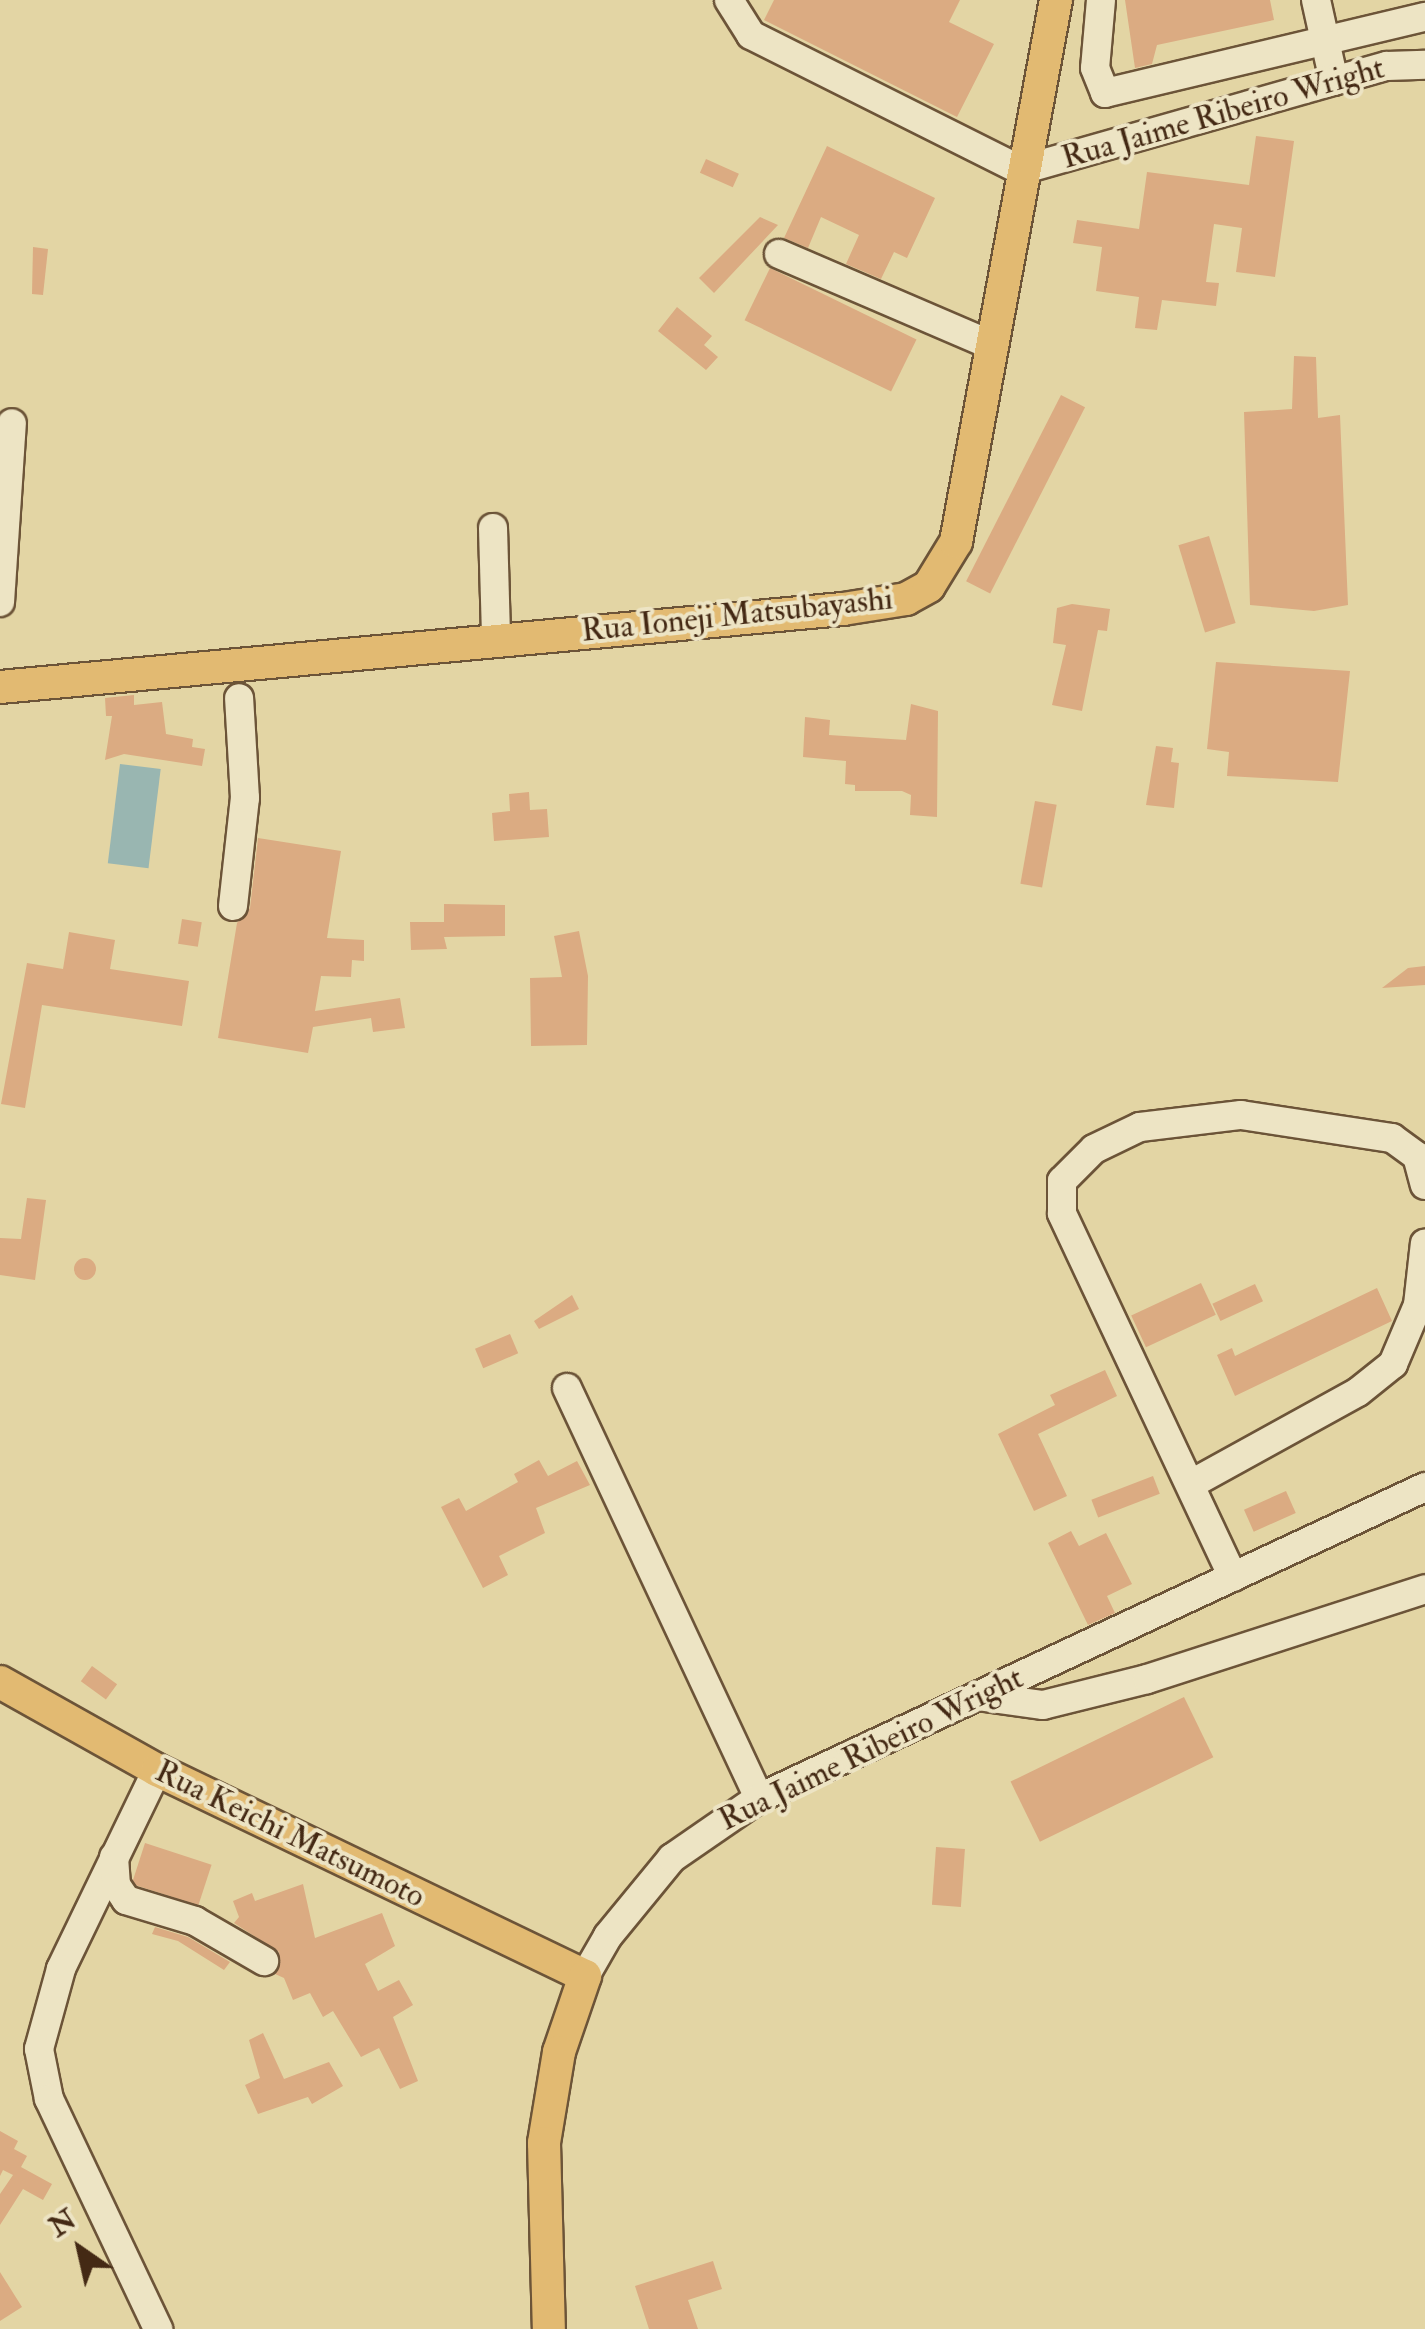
<!DOCTYPE html>
<style>
body{margin:0}
#map{position:relative;width:1425px;height:2329px;overflow:hidden;background:#e3d5a4;font-family:"IM FELL Double Pica",serif}
div>[style]{position:absolute}
[style*='--x']{left:calc(var(--x)*1px);top:calc(var(--y)*1px);width:calc(var(--w)*1px);rotate:calc(var(--a)*1deg)}
.water>*{inset:0;background:#99b6b1;transform-origin:0 0}
.building>*{inset:0;background:#dbab82;transform-origin:0 0}
.round{border-radius:50%}
.roads{filter:drop-shadow(2px 0 #6c5438) drop-shadow(-2px 0 #6c5438) drop-shadow(0 2px #6c5438) drop-shadow(0 -2px #6c5438)}
.minor>*{height:28px;margin:-14px;padding:0 14px;transform-origin:14px;border-radius:14px;background:#ede4c4}
.major>*{height:32px;margin:-16px;padding:0 16px;transform-origin:16px;border-radius:16px;background:#e2ba72}
span{translate:-50% -50%;white-space:nowrap;text-align:center;line-height:1.15;-webkit-text-stroke:8px #ede4c4;paint-order:stroke}
.street-label{font-size:32px;color:#442914}
.north{position:absolute;left:30px;top:2199px;width:100px;height:100px;-webkit-text-stroke:8px #ede4c4;paint-order:stroke;rotate:326deg;font-size:28px;font-weight:700;line-height:40px;text-align:center;color:#442914}
.north::after{content:'';display:block;margin:auto;width:35px;height:45px;background:#442914;clip-path:polygon(50% 0,100% 100%,50% 72%,0 100%)}
</style>
<div id="map">
<div class="water">
<div style="left:120px;top:764px;width:41px;height:100px;rotate:7deg"></div>
</div>
<div class="building">
<div style="clip-path:polygon(774px 0,960px 0,949px 22px,994px 44px,957px 117px,764px 20px)"></div>
<div style="clip-path:polygon(1125px 0,1270px 0,1274px 20px,1157px 45px,1152px 64px,1135px 68px)"></div>
<div style="clip-path:polygon(1256px 136px,1294px 141px,1275px 277px,1236px 272px,1242px 228px,1214px 224px,1206px 282px,1219px 283px,1216px 306px,1162px 300px,1157px 330px,1135px 328px,1139px 297px,1096px 291px,1102px 247px,1073px 243px,1077px 220px,1139px 229px,1147px 172px,1249px 185px)"></div>
<div style="clip-path:polygon(827px 146px,935px 198px,907px 258px,894px 252px,881px 279px,846px 264px,859px 235px,821px 217px,808px 248px,784px 238px)"></div>
<div style="left:706px;top:159px;width:36px;height:15px;rotate:24deg"></div>
<div style="clip-path:polygon(760px 217px,778px 225px,714px 293px,699px 278px)"></div>
<div style="clip-path:polygon(33px 247px,48px 249px,43px 295px,32px 294px)"></div>
<div style="left:770px;top:268px;width:163px;height:58px;rotate:26deg"></div>
<div style="clip-path:polygon(677px 307px,712px 336px,704px 345px,718px 357px,706px 370px,658px 331px)"></div>
<div style="clip-path:polygon(1294px 356px,1316px 357px,1318px 418px,1340px 415px,1348px 605px,1314px 611px,1250px 605px,1244px 412px,1292px 409px)"></div>
<div style="left:1061px;top:395px;width:27px;height:209px;rotate:27deg"></div>
<div style="left:1209px;top:536px;width:91px;height:32px;rotate:73deg"></div>
<div style="clip-path:polygon(1072px 604px,1110px 609px,1107px 631px,1098px 630px,1082px 711px,1052px 705px,1066px 645px,1053px 643px,1057px 608px)"></div>
<div style="clip-path:polygon(1216px 662px,1350px 671px,1338px 782px,1227px 776px,1229px 752px,1207px 749px)"></div>
<div style="clip-path:polygon(134px 695px,134px 705px,162px 702px,166px 734px,193px 739px,192px 747px,205px 749px,202px 766px,124px 754px,105px 760px,112px 716px,106px 716px,105px 698px)"></div>
<div style="clip-path:polygon(911px 704px,938px 711px,937px 817px,910px 815px,911px 795px,902px 791px,855px 791px,855px 785px,845px 784px,846px 761px,803px 757px,805px 717px,830px 720px,829px 735px,906px 740px)"></div>
<div style="clip-path:polygon(1156px 746px,1173px 748px,1171px 762px,1179px 763px,1174px 808px,1146px 805px)"></div>
<div style="clip-path:polygon(529px 792px,530px 810px,547px 809px,549px 837px,494px 841px,492px 813px,510px 811px,509px 794px)"></div>
<div style="left:1035px;top:801px;width:22px;height:84px;rotate:10deg"></div>
<div style="clip-path:polygon(258px 838px,341px 851px,327px 938px,364px 940px,364px 961px,352px 960px,351px 977px,321px 976px,315px 1011px,400px 998px,405px 1028px,373px 1032px,371px 1018px,313px 1027px,308px 1053px,218px 1038px,237px 923px,250px 908px)"></div>
<div style="clip-path:polygon(444px 904px,505px 905px,505px 936px,444px 937px,447px 949px,411px 950px,410px 922px,444px 922px)"></div>
<div style="left:182px;top:919px;width:20px;height:25px;rotate:9deg"></div>
<div style="clip-path:polygon(579px 931px,588px 976px,587px 1045px,531px 1046px,530px 978px,562px 977px,554px 936px)"></div>
<div style="clip-path:polygon(69px 932px,115px 940px,110px 969px,189px 981px,182px 1026px,42px 1005px,25px 1108px,1px 1104px,27px 963px,63px 969px)"></div>
<div style="clip-path:polygon(1425px 966px,1425px 985px,1382px 988px,1408px 968px)"></div>
<div style="clip-path:polygon(27px 1198px,46px 1200px,35px 1280px,0 1275px,0 1238px,21px 1239px)"></div>
<div class="round" style="left:74px;top:1258px;width:22px;height:22px"></div>
<div style="left:1201px;top:1283px;width:35px;height:77px;rotate:65deg"></div>
<div style="left:1255px;top:1284px;width:19px;height:47px;rotate:65deg"></div>
<div style="clip-path:polygon(1377px 1288px,1392px 1321px,1235px 1396px,1217px 1355px,1232px 1348px,1235px 1356px)"></div>
<div style="clip-path:polygon(572px 1295px,579px 1309px,539px 1329px,534px 1321px)"></div>
<div style="left:510px;top:1334px;width:21px;height:38px;rotate:67deg"></div>
<div style="clip-path:polygon(1105px 1370px,1117px 1396px,1038px 1434px,1067px 1496px,1034px 1511px,998px 1434px,1055px 1405px,1050px 1395px)"></div>
<div style="clip-path:polygon(539px 1460px,548px 1476px,577px 1461px,590px 1485px,536px 1508px,545px 1533px,499px 1556px,508px 1575px,483px 1588px,441px 1507px,459px 1498px,466px 1511px,518px 1482px,514px 1474px)"></div>
<div style="left:1153px;top:1476px;width:19px;height:66px;rotate:69deg"></div>
<div style="left:1286px;top:1491px;width:24px;height:46px;rotate:66deg"></div>
<div style="clip-path:polygon(1071px 1531px,1079px 1546px,1106px 1533px,1132px 1584px,1107px 1596px,1115px 1613px,1088px 1625px,1048px 1543px)"></div>
<div style="left:92px;top:1666px;width:31px;height:19px;rotate:36deg"></div>
<div style="left:1184px;top:1697px;width:67px;height:193px;rotate:64deg"></div>
<div style="left:145px;top:1843px;width:70px;height:43px;rotate:18deg"></div>
<div style="left:936px;top:1847px;width:29px;height:58px;rotate:4deg"></div>
<div style="clip-path:polygon(303px 1884px,315px 1938px,382px 1913px,395px 1946px,365px 1964px,378px 1991px,399px 1980px,413px 2005px,393px 2017px,418px 2081px,400px 2089px,379px 2048px,361px 2057px,333px 2011px,323px 2017px,310px 1993px,293px 2000px,284px 1978px,275px 1974px,279px 1952px,234px 1923px,239px 1917px,233px 1901px,252px 1893px,255px 1901px)"></div>
<div style="clip-path:polygon(155px 1927px,188px 1937px,230px 1962px,224px 1970px,178px 1941px,152px 1934px)"></div>
<div style="clip-path:polygon(263px 2033px,284px 2079px,329px 2062px,343px 2086px,312px 2104px,308px 2097px,258px 2114px,245px 2085px,260px 2078px,249px 2040px)"></div>
<div style="clip-path:polygon(0 2131px,18px 2141px,14px 2149px,27px 2156px,21px 2167px,52px 2184px,43px 2200px,23px 2189px,0 2225px,0 2194px,13px 2175px,3px 2170px,0 2176px)"></div>
<div style="clip-path:polygon(713px 2261px,722px 2289px,688px 2300px,698px 2329px,649px 2329px,635px 2286px)"></div>
<div style="clip-path:polygon(0 2272px,22px 2307px,0 2321px)"></div>
</div>
<div class="roads">
<div class="minor">
<div style="--x:729;--y:0;--w:41;--a:57.8"></div>
<div style="--x:751;--y:35;--w:302;--a:26.6"></div>
<div style="--x:1021;--y:170;--w:380;--a:-15.9"></div>
<div style="--x:1387;--y:66;--w:38;--a:-2"></div>
<div style="--x:1101;--y:0;--w:68;--a:95"></div>
<div style="--x:1095;--y:68;--w:27;--a:68"></div>
<div style="--x:1105;--y:93;--w:329;--a:-13.4"></div>
<div style="--x:1316;--y:0;--w:83;--a:77.5"></div>
<div style="--x:779;--y:254;--w:231;--a:23.2"></div>
<div style="--x:493;--y:528;--w:109;--a:88.4"></div>
<div style="--x:0;--y:602;--w:179;--a:-86.2"></div>
<div style="--x:233;--y:906;--w:109;--a:-83.7"></div>
<div style="--x:245;--y:798;--w:100;--a:-93.4"></div>
<div style="--x:567;--y:1388;--w:453;--a:64.9"></div>
<div style="--x:1193;--y:1483;--w:188;--a:-28.9"></div>
<div style="--x:1358;--y:1392;--w:45;--a:-38.7"></div>
<div style="--x:1393;--y:1364;--w:64;--a:-67"></div>
<div style="--x:1418;--y:1305;--w:62;--a:-83.6"></div>
<div style="--x:1233;--y:1577;--w:402;--a:-115.2"></div>
<div style="--x:1062;--y:1213;--w:32;--a:-90"></div>
<div style="--x:1062;--y:1181;--w:45;--a:-45"></div>
<div style="--x:1094;--y:1149;--w:51;--a:-25.6"></div>
<div style="--x:1140;--y:1127;--w:102;--a:-6.8"></div>
<div style="--x:1241;--y:1115;--w:153;--a:8.7"></div>
<div style="--x:1392;--y:1138;--w:31;--a:36"></div>
<div style="--x:1417;--y:1156;--w:30;--a:75"></div>
<div style="--x:977;--y:1696;--w:67;--a:7.8"></div>
<div style="--x:1043;--y:1705;--w:107;--a:-14"></div>
<div style="--x:1147;--y:1679;--w:292;--a:-17.9"></div>
<div style="--x:157;--y:1770;--w:221;--a:115.8"></div>
<div style="--x:61;--y:1969;--w:83;--a:105.4"></div>
<div style="--x:39;--y:2049;--w:51;--a:78.7"></div>
<div style="--x:49;--y:2099;--w:255;--a:64.6"></div>
<div style="--x:114;--y:1857;--w:28;--a:86"></div>
<div style="--x:116;--y:1885;--w:18;--a:56"></div>
<div style="--x:126;--y:1900;--w:72;--a:16.9"></div>
<div style="--x:195;--y:1921;--w:80;--a:30.1"></div>
<div style="--x:585;--y:1976;--w:46;--a:-60.1"></div>
<div style="--x:608;--y:1936;--w:101;--a:-50.6"></div>
<div style="--x:672;--y:1858;--w:106;--a:-34.6"></div>
<div style="--x:759;--y:1798;--w:735;--a:-25.03"></div>
</div>
<div class="major">
<div style="--x:0;--y:687;--w:847;--a:-5.29"></div>
<div style="--x:843;--y:609;--w:64;--a:-9"></div>
<div style="--x:906;--y:599;--w:26;--a:-29"></div>
<div style="--x:929;--y:586;--w:52;--a:-58.5"></div>
<div style="--x:956;--y:542;--w:551;--a:-79.55"></div>
<div style="--x:0;--y:1682;--w:180;--a:29.3"></div>
<div style="--x:157;--y:1770;--w:475;--a:25.7"></div>
<div style="--x:585;--y:1976;--w:80;--a:108.9"></div>
<div style="--x:559;--y:2052;--w:92;--a:99.4"></div>
<div style="--x:544;--y:2143;--w:186;--a:88.5"></div>
</div>
</div>
<div class="street-label">
<span style="left:1223px;top:113px;rotate:-16deg">Rua Jaime Ribeiro Wright</span>
<span style="left:737px;top:615px;rotate:-6deg">Rua Ioneji Matsubayashi</span>
<span style="left:871px;top:1749px;rotate:-26deg">Rua Jaime Ribeiro Wright</span>
<span style="left:290px;top:1834px;rotate:26deg">Rua Keichi Matsumoto</span>
</div>
<div class="north">N</div>
</div>
